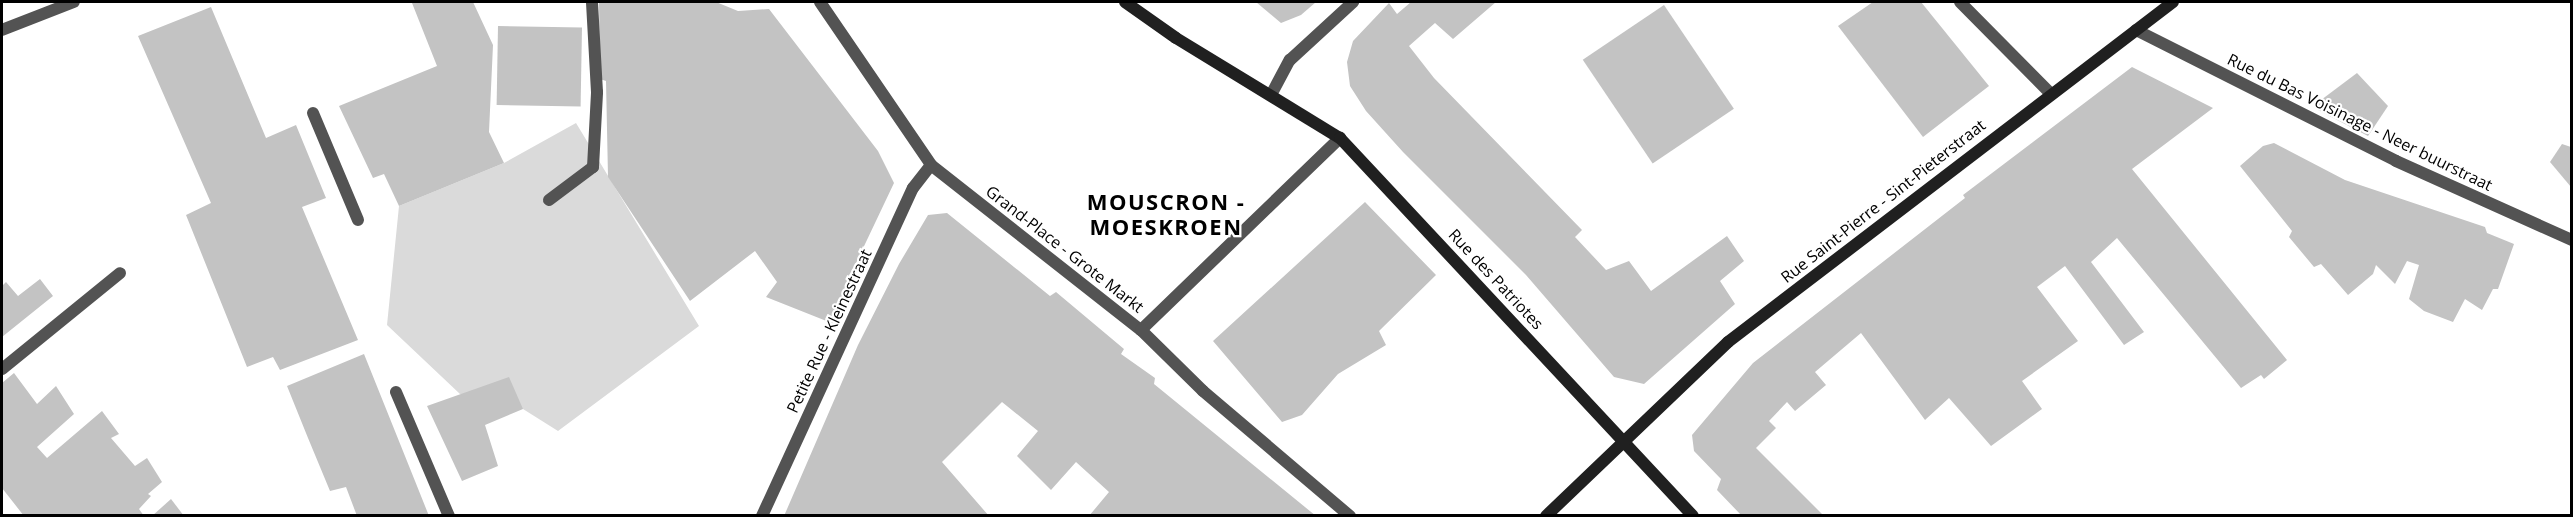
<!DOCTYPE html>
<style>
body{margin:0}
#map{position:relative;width:2573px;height:517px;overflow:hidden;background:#fff;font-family:"Open Sans",sans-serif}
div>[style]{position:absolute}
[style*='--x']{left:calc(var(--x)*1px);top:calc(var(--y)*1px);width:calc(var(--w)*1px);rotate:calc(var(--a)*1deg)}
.green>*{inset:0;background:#dadada}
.building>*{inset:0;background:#c3c3c3;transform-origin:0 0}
.lane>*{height:12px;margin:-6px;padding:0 6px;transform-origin:6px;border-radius:6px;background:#535353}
.street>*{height:12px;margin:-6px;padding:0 6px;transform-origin:6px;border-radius:6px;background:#535353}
.secondary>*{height:12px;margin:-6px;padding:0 6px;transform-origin:6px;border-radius:6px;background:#202020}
span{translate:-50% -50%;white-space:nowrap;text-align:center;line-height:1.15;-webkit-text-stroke:4.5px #fff;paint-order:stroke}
.street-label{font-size:16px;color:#000}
.district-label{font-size:22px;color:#000;font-weight:700;letter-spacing:1.5px}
.frame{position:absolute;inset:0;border:3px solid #000;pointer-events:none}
</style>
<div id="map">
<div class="green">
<div style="clip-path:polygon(576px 123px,699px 326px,558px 431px,523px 409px,460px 394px,387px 325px,399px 206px,504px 163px)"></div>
</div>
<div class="building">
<div style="clip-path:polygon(415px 2px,473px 2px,493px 45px,489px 132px,504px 163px,399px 206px,384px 174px,373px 178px,339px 106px,437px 66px,412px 3px)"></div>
<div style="clip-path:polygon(599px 2px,716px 2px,738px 11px,769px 9px,878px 151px,894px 183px,857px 261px,834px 324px,766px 297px,777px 282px,755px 251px,690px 301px,608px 177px,606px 81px,600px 79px)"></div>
<div style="clip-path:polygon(1256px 2px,1316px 2px,1301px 15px,1281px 23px)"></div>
<div style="clip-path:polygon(1411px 2px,1496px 2px,1453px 39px,1435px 23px,1409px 46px,1434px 78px,1582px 230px,1575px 237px,1606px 270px,1629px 261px,1651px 291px,1727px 236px,1744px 261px,1720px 281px,1735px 304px,1644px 384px,1614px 377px,1526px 275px,1403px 152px,1366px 111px,1350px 86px,1347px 62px,1353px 41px,1389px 3px,1397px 14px)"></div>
<div style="clip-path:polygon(1873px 2px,1921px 2px,1989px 86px,1923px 137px,1838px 26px)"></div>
<div style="left:1664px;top:5px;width:125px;height:98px;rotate:56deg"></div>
<div style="clip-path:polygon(211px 7px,266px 138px,296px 125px,326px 198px,302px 207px,358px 340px,280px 370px,273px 357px,247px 367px,186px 215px,211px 203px,138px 36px)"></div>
<div style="left:498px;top:26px;width:84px;height:79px;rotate:1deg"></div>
<div style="clip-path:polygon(2132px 67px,2213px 108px,2132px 169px,2287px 360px,2264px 379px,2261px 375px,2241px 388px,2117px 238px,2091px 262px,2144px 332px,2124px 345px,2065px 266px,2037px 287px,2078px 341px,2022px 381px,2042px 409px,1991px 446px,1949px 398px,1925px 420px,1861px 333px,1815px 372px,1826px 385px,1795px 411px,1787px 402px,1769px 421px,1776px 428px,1756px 448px,1824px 516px,1742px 516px,1717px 490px,1721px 479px,1694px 451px,1692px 435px,1753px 363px,1965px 198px,1963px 195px)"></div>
<div style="clip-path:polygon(2357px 73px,2388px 106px,2368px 136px,2316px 109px,2321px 100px)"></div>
<div style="clip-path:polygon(2274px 143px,2345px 180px,2485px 227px,2487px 233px,2514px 244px,2498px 289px,2493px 289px,2482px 310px,2465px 299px,2453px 322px,2424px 311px,2409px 299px,2419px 265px,2407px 261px,2395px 284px,2376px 265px,2373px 274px,2348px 295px,2321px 264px,2314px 267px,2289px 237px,2292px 231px,2240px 166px,2263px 146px)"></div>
<div style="clip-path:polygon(2562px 144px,2571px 147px,2571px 187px,2550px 162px)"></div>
<div style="clip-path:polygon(1365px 202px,1436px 275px,1379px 331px,1386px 345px,1338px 374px,1302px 415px,1282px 422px,1213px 341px)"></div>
<div style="clip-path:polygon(947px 213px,1050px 296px,1056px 292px,1124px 349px,1121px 354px,1155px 378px,1154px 384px,1316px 516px,1089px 516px,1109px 492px,1076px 462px,1051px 490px,1017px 456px,1038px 431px,1002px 402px,942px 462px,989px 516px,784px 516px,858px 345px,899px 264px,928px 215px)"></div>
<div style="clip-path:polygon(40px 279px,53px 296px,2px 337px,2px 286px,6px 282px,18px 296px)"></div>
<div style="clip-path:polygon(364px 354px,415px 481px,429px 516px,357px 516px,346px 487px,330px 491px,308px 438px,287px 386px)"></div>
<div style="clip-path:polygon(14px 373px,37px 404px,56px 386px,74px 414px,37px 447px,47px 458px,102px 411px,119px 434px,111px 438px,135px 466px,147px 458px,162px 482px,148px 494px,151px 496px,139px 509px,144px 516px,24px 516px,2px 488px,2px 383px)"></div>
<div style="clip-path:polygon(509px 377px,523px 409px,485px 425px,498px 466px,462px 481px,427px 406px)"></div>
<div style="clip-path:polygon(171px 499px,184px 516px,152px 516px)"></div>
</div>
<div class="lane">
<div style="--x:2;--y:369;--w:152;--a:-39.1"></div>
</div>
<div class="street">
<div style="--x:820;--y:2;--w:197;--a:55.7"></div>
<div style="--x:931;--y:165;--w:267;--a:38.2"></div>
<div style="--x:1141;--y:330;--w:277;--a:-44"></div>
<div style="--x:1960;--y:2;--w:128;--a:45.3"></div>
<div style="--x:2;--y:30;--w:77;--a:-21.3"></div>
<div style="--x:2136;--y:30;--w:291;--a:26.7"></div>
<div style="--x:2396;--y:161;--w:193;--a:24.2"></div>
<div style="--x:1271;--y:95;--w:40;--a:-62"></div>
<div style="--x:1290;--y:60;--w:86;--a:-42.6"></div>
<div style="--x:313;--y:113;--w:116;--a:67.2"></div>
<div style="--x:549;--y:200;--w:55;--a:-36.9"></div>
<div style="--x:593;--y:167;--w:75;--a:-86.9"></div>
<div style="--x:597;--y:92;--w:90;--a:-93.2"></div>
<div style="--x:1141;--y:330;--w:87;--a:44.5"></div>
<div style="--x:1203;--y:391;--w:193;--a:40.4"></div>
<div style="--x:396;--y:392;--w:135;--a:66.9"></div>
<div style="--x:762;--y:516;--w:361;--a:-65.3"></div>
<div style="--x:913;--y:188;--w:29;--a:-52"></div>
</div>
<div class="secondary">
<div style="--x:1125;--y:2;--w:62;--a:35.2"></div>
<div style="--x:1176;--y:38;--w:192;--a:31.4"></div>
<div style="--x:1340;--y:138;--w:517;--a:46.96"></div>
<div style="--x:1546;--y:516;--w:252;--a:-43.7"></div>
<div style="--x:1728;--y:342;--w:560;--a:-37.38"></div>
</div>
<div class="street-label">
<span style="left:2360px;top:122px;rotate:26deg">Rue du Bas Voisinage - Neer buurstraat</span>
<span style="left:1883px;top:201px;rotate:-38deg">Rue Saint-Pierre - Sint-Pieterstraat</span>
<span style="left:1065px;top:249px;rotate:38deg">Grand-Place - Grote Markt</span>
<span style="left:1496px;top:279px;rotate:47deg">Rue des Patriotes</span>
<span style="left:829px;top:331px;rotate:-65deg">Petite Rue - Kleinestraat</span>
</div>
<div class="district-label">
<span style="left:1166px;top:214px">MOUSCRON -<br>MOESKROEN</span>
</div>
<div class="frame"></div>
</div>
